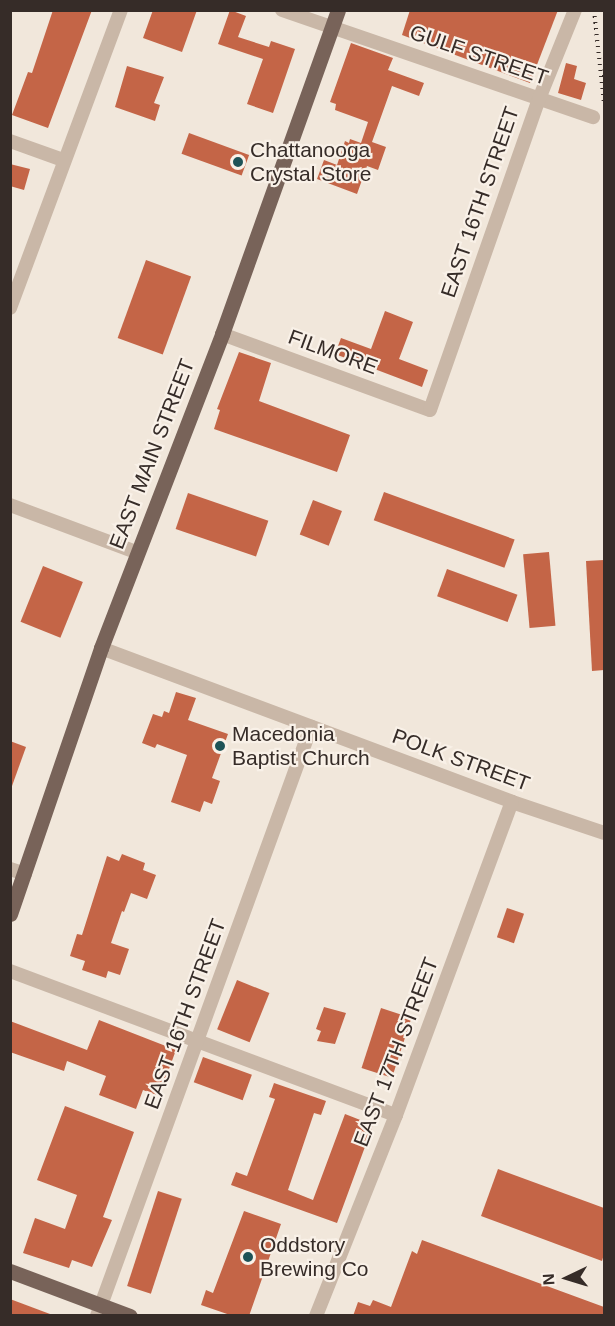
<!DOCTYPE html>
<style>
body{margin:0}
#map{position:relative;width:615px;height:1326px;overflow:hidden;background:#f1e7db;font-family:Arial,sans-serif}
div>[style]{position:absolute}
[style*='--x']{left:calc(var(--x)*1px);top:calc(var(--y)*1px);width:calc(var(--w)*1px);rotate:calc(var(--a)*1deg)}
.building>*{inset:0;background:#c46547;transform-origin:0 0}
.minor>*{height:14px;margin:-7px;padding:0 7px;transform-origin:7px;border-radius:7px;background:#c9b7a7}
.major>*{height:15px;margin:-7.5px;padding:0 7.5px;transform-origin:7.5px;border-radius:7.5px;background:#786359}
.rail>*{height:4px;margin-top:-2px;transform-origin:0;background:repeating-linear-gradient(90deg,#362c28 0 1.5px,transparent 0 6px)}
.dots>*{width:16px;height:16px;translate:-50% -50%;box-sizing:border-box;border:3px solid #f9f1e8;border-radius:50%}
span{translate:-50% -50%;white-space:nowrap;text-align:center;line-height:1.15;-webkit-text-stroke:4.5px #f9f1e8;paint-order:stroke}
.street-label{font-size:21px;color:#362c28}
.poi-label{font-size:21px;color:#362c28}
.left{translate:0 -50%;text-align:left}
.frame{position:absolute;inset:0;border:12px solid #362c28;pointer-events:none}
.north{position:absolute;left:537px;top:1248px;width:60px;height:60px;-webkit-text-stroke:4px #f9f1e8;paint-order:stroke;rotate:266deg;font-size:16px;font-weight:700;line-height:24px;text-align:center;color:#362c28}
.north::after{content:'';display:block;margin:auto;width:21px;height:27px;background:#362c28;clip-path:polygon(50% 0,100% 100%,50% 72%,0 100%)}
</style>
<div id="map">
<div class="building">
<div style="clip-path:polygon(53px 10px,92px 10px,48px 128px,12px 115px,28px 72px,32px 73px)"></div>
<div style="clip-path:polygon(153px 10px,197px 10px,182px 52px,143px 38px)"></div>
<div style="clip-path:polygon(230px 10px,246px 16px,238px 37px,269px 47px,271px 41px,295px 49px,273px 113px,247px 104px,263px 59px,218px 44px)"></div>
<div style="clip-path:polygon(410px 10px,558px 10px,530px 83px,402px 35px)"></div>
<div style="clip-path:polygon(351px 43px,393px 58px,388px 70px,424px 83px,419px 96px,392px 86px,372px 142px,386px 147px,378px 170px,367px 166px,357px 194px,317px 179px,324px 160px,337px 165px,345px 141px,349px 143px,350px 139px,361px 143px,368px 122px,335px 110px,336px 104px,330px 102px)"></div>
<div style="clip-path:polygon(566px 63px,577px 66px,574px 79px,586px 83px,581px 100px,558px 93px)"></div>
<div style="clip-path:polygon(127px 66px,164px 77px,154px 103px,160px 105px,155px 121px,115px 107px)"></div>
<div style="left:189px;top:133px;width:64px;height:22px;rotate:20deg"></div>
<div style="clip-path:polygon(10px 164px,30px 169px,24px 190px,10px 186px)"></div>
<div style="left:146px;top:260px;width:48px;height:83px;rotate:20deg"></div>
<div style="clip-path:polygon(385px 311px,413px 322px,399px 359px,428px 370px,422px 387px,335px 354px,341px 338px,371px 349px)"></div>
<div style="clip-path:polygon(239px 352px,271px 363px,259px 401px,350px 435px,337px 472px,214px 429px,220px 410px,217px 409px)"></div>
<div style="left:384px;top:492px;width:139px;height:30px;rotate:20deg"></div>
<div style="left:188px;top:493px;width:85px;height:38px;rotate:19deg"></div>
<div style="left:313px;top:500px;width:31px;height:37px;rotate:21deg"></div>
<div style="left:549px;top:552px;width:74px;height:26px;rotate:85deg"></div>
<div style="clip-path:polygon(604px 560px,604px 670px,592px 671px,586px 561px)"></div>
<div style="left:43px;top:566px;width:43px;height:60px;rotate:22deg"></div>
<div style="left:447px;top:569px;width:75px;height:29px;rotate:20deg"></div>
<div style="clip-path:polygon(176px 692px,196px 698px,188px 720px,228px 734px,212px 778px,220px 781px,212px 804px,204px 801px,200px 812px,171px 802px,187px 755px,157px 744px,155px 748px,142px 743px,153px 714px,162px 717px,164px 711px,169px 713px)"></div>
<div style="clip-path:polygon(10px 741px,26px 747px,12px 786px,10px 785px)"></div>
<div style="clip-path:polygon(122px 854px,145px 863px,143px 870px,156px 875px,147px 899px,131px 893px,124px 912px,122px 911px,111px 943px,129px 949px,120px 975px,108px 971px,106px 978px,82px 970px,85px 961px,70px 956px,77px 934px,82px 935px,107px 856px,119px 861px)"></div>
<div style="left:507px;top:908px;width:18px;height:31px;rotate:19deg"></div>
<div style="left:237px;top:980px;width:35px;height:53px;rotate:22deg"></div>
<div style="clip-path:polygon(324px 1007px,346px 1013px,335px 1044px,317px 1041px,321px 1031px,316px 1029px)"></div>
<div style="left:381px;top:1008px;width:32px;height:63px;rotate:18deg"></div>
<div style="clip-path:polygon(99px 1020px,176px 1050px,159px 1096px,143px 1090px,136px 1109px,99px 1095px,106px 1076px,67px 1061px,64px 1071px,10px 1052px,10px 1021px,87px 1050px)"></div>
<div style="left:203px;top:1057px;width:52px;height:27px;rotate:20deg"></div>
<div style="clip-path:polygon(274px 1083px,326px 1101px,321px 1115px,314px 1113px,288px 1190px,313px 1200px,345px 1114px,373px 1125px,337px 1223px,231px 1185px,236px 1172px,247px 1176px,275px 1099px,269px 1097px)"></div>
<div style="clip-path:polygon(65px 1106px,134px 1132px,103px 1217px,112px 1220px,92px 1267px,72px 1260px,69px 1268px,23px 1253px,35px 1218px,65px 1229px,77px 1195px,37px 1180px)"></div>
<div style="clip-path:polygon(498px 1169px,604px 1208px,604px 1254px,602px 1261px,481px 1216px)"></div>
<div style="left:158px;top:1191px;width:25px;height:100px;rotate:18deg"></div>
<div style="clip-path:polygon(244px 1211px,281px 1224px,249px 1316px,233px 1316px,201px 1305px,206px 1290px,213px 1293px)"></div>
<div style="clip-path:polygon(422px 1240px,604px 1307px,604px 1316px,353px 1316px,358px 1302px,370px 1306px,373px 1300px,391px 1307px,412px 1251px,417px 1254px)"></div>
<div style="clip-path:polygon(10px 1299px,50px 1314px,50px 1316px,10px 1316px)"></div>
</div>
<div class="minor">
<div style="--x:282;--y:10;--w:329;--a:19"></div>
<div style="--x:10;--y:141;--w:56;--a:19.7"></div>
<div style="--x:10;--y:308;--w:318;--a:-69.6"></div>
<div style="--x:222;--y:334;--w:221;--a:20.1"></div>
<div style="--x:430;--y:410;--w:330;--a:-70.7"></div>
<div style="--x:539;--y:99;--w:96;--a:-68"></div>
<div style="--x:10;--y:505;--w:134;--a:20.5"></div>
<div style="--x:101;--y:648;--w:439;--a:20.5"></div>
<div style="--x:512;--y:802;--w:97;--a:18.6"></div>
<div style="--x:10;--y:869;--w:16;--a:18"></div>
<div style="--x:10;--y:971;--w:412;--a:20.5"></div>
<div style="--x:97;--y:1316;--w:627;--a:-70.03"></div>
<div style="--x:316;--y:1316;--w:216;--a:-68.3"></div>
<div style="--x:396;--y:1115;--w:334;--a:-69.7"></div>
</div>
<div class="major">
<div style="--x:10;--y:914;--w:281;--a:-71.1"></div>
<div style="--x:101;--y:648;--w:337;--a:-68.9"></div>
<div style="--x:222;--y:334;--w:344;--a:-70.3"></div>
<div style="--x:10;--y:1271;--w:128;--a:20.6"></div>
</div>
<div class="rail">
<div style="--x:594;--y:10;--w:94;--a:83.9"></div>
</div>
<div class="dots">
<div style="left:238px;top:162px;background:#1e5357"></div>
<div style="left:220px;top:746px;background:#1e5357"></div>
<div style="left:248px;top:1257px;background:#1e5357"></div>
</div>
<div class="street-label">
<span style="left:479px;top:55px;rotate:19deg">GULF STREET</span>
<span style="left:480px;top:202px;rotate:-71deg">EAST 16TH STREET</span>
<span style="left:333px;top:352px;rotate:20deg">FILMORE</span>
<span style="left:152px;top:454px;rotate:-69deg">EAST MAIN STREET</span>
<span style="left:461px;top:760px;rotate:20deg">POLK STREET</span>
<span style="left:185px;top:1014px;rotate:-70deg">EAST 16TH STREET</span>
<span style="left:396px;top:1052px;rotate:-69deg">EAST 17TH STREET</span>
</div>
<div class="poi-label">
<span class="left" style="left:250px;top:162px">Chattanooga<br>Crystal Store</span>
<span class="left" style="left:232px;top:746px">Macedonia<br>Baptist Church</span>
<span class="left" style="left:260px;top:1257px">Oddstory<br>Brewing Co</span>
</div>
<div class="frame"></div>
<div class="north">N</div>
</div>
